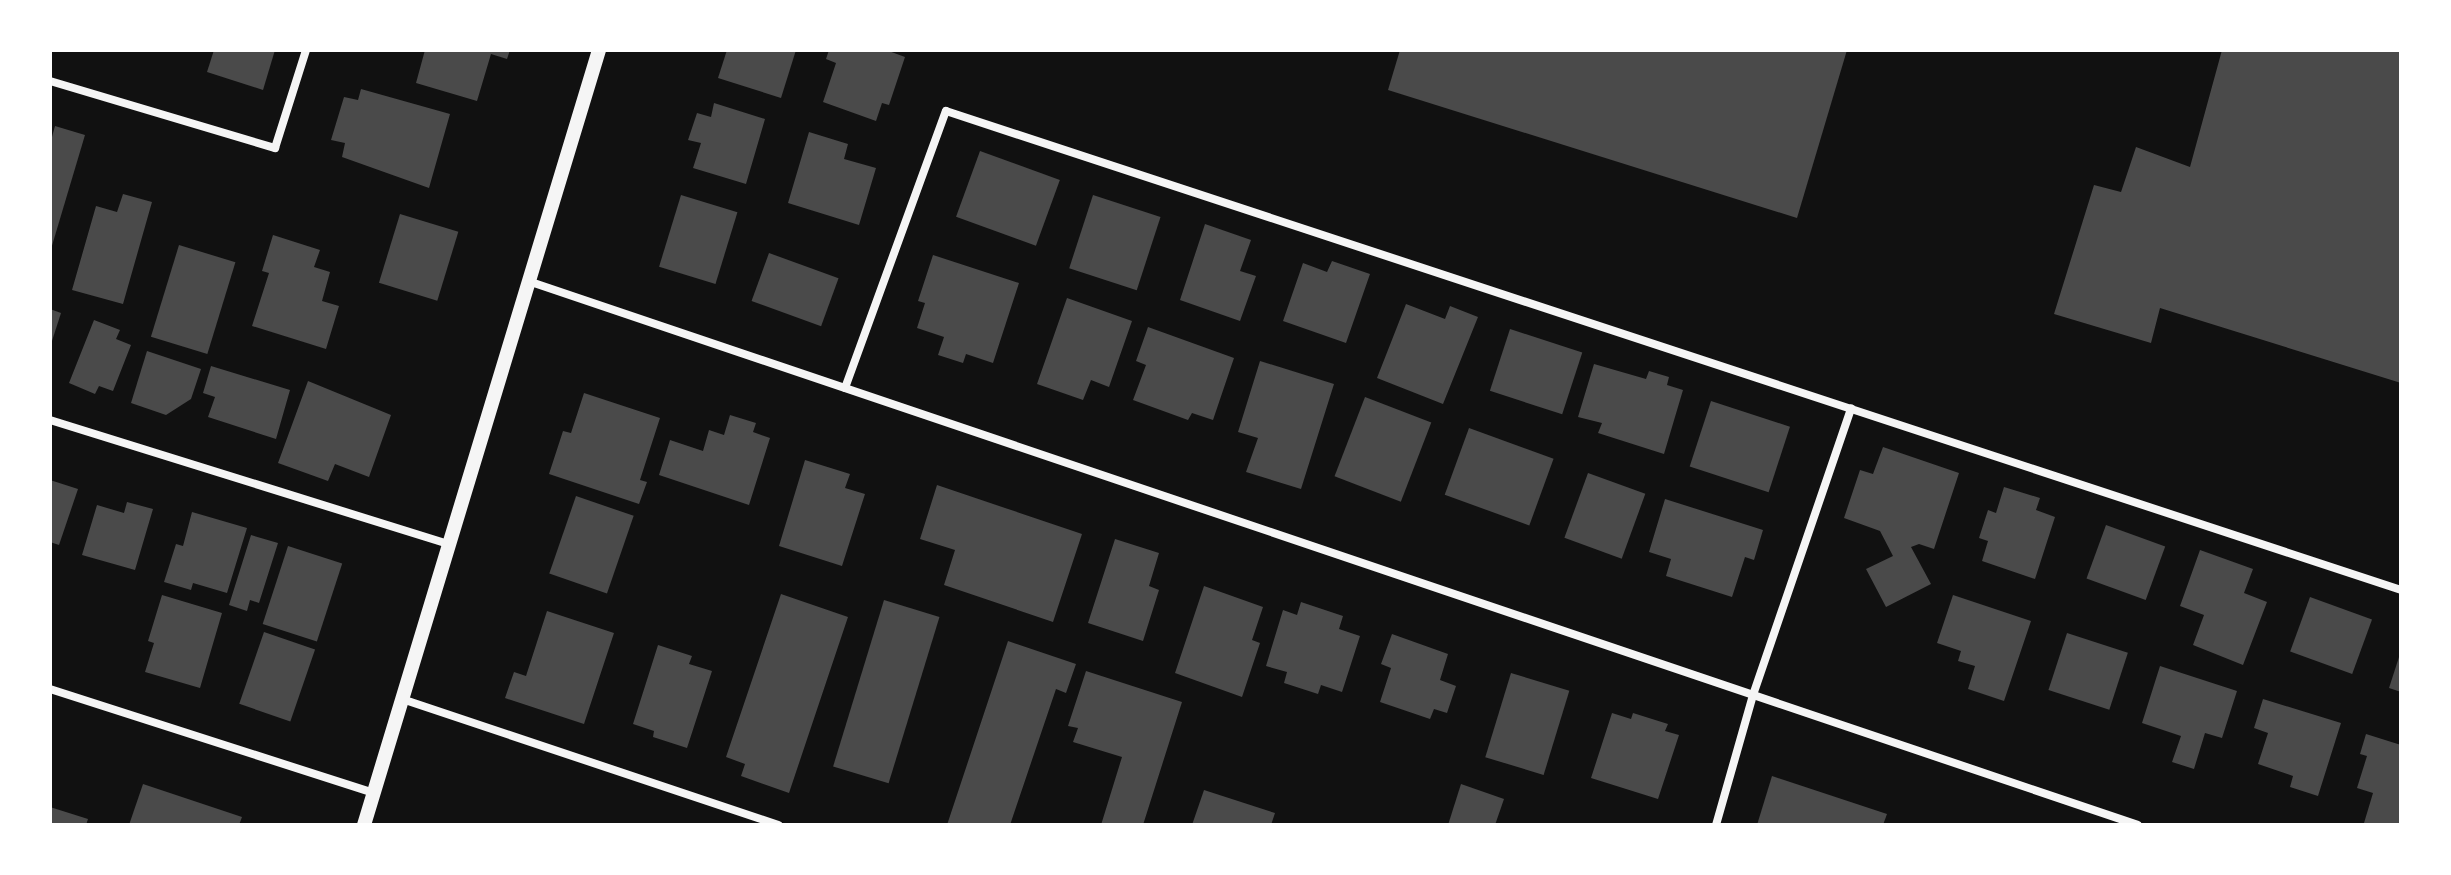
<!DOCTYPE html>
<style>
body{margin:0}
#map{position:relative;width:2451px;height:875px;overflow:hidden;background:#111;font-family:"Zilla Slab",serif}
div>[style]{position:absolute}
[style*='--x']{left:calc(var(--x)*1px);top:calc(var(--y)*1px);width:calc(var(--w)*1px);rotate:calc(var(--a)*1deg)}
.building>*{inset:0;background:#4a4a4a;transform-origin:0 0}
.minor>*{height:8px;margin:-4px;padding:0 4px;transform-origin:4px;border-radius:4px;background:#f5f5f5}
.tertiary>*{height:14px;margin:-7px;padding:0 7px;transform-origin:7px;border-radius:7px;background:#f5f5f5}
span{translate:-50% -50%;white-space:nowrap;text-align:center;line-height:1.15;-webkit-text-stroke:7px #fff;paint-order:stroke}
.frame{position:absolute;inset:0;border:52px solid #fff;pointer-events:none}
</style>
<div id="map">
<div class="building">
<div style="clip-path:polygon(214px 50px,275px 50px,263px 90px,207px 72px)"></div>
<div style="clip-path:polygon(425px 50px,510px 50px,507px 59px,491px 54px,477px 101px,416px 83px)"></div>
<div style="clip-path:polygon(727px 50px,796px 50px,781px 98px,718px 78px)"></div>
<div style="clip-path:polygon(829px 50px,886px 50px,905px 57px,889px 105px,882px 103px,876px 121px,823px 102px,836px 63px,826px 59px)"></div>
<div style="clip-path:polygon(1400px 50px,1847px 50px,1797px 218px,1388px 90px)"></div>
<div style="clip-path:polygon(2222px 50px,2401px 50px,2401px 383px,2160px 308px,2151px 343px,2054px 314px,2094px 185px,2121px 192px,2136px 147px,2190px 167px)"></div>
<div style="clip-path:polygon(361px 89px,450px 114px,429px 188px,342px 157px,345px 143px,331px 140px,344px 97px,358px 100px)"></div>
<div style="clip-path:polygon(714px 103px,765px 119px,746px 184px,693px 168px,701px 143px,688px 140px,697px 113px,711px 117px)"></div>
<div style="clip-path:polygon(55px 126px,85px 135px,51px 249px,50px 144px)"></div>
<div style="clip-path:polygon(809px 132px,848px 144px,844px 159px,876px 168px,859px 225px,788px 203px)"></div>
<div style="left:980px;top:151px;width:85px;height:70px;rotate:20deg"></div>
<div style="clip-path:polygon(123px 194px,152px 202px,123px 304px,72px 290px,96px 206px,117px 212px)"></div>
<div style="left:681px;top:195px;width:59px;height:75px;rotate:17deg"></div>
<div style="left:1093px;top:195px;width:71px;height:77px;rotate:18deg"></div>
<div style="left:400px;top:214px;width:61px;height:72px;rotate:17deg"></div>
<div style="clip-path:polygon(1205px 224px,1251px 240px,1240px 271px,1256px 276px,1240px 321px,1180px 300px)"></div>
<div style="clip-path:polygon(273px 235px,320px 250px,314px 267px,330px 272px,322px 301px,339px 306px,326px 349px,252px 326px,269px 273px,262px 271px)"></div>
<div style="left:179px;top:245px;width:59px;height:96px;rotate:17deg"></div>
<div style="left:769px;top:253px;width:74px;height:51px;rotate:20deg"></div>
<div style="clip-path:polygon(933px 255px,1019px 283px,993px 363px,966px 354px,963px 363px,938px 355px,944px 337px,917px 328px,925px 303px,918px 301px)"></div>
<div style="clip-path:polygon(1332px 261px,1370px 274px,1346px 343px,1283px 321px,1303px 263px,1327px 272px)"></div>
<div style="clip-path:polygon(1067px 298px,1132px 321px,1109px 387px,1091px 380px,1083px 400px,1037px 384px)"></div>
<div style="clip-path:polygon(1406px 304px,1445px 319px,1450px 306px,1478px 317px,1443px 404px,1377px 378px)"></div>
<div style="clip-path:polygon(50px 309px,61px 313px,51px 344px,50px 344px)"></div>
<div style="clip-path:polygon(94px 320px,120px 330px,116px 339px,131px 345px,113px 391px,99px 386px,95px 394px,69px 383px)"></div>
<div style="clip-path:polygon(1148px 327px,1234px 358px,1213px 420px,1192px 413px,1188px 420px,1133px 400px,1146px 365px,1136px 361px)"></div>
<div style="left:1510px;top:329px;width:76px;height:65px;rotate:18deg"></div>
<div style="clip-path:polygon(147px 351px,201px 369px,191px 399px,166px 415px,131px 403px)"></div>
<div style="clip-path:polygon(1260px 361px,1334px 384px,1301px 489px,1246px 472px,1258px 438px,1238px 432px)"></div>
<div style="clip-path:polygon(1594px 364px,1646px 379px,1649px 371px,1669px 377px,1667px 385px,1683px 390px,1664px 454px,1598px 433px,1602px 423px,1578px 417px)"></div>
<div style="clip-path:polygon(211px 366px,290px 390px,276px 439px,208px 417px,215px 397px,203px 393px)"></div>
<div style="clip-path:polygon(308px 381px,391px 415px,369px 477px,335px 464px,328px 481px,278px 463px)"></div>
<div style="clip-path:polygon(584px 393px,660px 418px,640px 480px,647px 482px,639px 504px,549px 474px,563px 431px,571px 433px)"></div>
<div style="left:1365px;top:397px;width:71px;height:85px;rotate:21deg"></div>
<div style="left:1711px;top:401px;width:83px;height:69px;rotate:18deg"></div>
<div style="clip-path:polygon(730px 415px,756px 423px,753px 432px,770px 438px,749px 505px,659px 475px,670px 440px,703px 451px,709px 430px,724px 435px)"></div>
<div style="left:1469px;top:428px;width:90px;height:71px;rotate:20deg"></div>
<div style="clip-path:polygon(1883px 447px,1959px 473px,1934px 549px,1919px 544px,1911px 547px,1931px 584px,1886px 607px,1866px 569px,1893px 556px,1880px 531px,1844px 518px,1860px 470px,1873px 474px)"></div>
<div style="clip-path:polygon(805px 460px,850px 474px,845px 488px,865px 494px,842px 566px,779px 546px)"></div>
<div style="left:1588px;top:473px;width:61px;height:69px;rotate:20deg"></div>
<div style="clip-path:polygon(50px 480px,78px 489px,59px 545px,50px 542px)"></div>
<div style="clip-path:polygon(937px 485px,1082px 534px,1053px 622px,944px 585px,955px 550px,920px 539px)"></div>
<div style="clip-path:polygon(2004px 487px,2040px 498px,2036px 510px,2055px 517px,2035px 579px,1982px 561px,1988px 541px,1979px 538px,1988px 510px,1996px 513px)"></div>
<div style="left:576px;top:496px;width:61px;height:82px;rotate:19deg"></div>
<div style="clip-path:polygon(1665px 499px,1763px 530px,1754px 560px,1745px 557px,1732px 597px,1666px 576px,1671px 559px,1649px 552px)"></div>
<div style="clip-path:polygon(127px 502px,153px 509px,135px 570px,82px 555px,97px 505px,124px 513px)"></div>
<div style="clip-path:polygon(192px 512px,247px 528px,227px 593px,193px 583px,191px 590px,164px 582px,176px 544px,183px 546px)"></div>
<div style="left:2106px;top:525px;width:63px;height:57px;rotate:20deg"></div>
<div style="clip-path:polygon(251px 535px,278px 543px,259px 603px,250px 600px,247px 611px,229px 605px)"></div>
<div style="clip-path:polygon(1115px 539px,1159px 553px,1149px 586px,1159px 590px,1143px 641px,1088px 623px)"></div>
<div style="left:288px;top:546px;width:57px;height:82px;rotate:18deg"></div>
<div style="clip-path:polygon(2200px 550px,2253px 569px,2244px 593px,2267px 602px,2243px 665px,2193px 645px,2204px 615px,2180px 606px)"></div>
<div style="clip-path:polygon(1204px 586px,1263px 607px,1252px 640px,1260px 643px,1242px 697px,1175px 673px)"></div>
<div style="clip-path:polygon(781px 594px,848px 617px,789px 793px,741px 776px,745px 764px,726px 757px)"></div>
<div style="clip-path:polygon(162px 595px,222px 613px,200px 688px,145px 672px,154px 643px,148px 641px)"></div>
<div style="clip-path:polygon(1953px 595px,2031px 621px,2004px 701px,1968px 689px,1975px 666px,1958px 661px,1961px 651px,1937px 643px)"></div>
<div style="left:2310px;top:597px;width:66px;height:58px;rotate:20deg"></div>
<div style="left:884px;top:600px;width:58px;height:174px;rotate:17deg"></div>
<div style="clip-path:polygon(1301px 602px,1343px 616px,1339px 629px,1360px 636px,1342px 692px,1321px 685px,1318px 694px,1284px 683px,1287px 672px,1266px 666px,1283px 610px,1297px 615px)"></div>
<div style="clip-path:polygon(547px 611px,614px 633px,584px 724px,505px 698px,514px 672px,526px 676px)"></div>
<div style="left:264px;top:632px;width:54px;height:76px;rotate:19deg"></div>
<div style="left:2067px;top:633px;width:64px;height:60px;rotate:18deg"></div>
<div style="clip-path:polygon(1392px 634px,1448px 654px,1440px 680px,1456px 686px,1447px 713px,1434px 709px,1430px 719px,1380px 702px,1391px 668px,1381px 664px)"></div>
<div style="clip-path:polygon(1008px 641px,1076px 664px,1066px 693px,1056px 689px,1010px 825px,947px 825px)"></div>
<div style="clip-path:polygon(658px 645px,692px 656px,689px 664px,712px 671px,687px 748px,653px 737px,654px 731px,633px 724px)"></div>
<div style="clip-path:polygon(2400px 654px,2401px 655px,2401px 692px,2389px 688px)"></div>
<div style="clip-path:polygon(2160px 666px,2237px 691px,2222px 738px,2205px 733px,2194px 769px,2172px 762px,2181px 736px,2142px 723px)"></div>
<div style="clip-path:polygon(1086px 671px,1182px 702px,1143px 825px,1101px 825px,1122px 757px,1073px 742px,1078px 728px,1068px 726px)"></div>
<div style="left:1511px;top:673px;width:61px;height:88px;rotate:17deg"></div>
<div style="clip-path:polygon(2263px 699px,2341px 723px,2318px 796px,2290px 787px,2293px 776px,2258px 764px,2268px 733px,2254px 728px)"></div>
<div style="clip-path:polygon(1612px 713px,1631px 719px,1633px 713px,1668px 724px,1665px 731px,1679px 735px,1658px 799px,1591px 778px)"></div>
<div style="clip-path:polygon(2366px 734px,2401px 745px,2401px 825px,2364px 823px,2373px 793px,2357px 788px,2367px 756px,2360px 754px)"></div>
<div style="clip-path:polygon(1772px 776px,1887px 814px,1883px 825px,1757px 825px)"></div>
<div style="clip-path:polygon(143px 784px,242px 817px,239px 825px,129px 825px)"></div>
<div style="clip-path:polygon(1461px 784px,1504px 799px,1495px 825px,1448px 825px)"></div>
<div style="clip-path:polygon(1204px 790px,1275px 813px,1271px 825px,1192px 825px)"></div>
<div style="clip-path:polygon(50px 807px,88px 819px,86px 825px,50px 825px)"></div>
</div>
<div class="minor">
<div style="--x:50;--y:81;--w:235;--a:16.6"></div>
<div style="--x:275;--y:148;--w:103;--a:-72.4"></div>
<div style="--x:528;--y:281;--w:1699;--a:18.67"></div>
<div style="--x:845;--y:388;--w:295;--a:-70"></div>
<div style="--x:946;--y:111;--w:1532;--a:18.22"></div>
<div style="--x:50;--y:420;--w:418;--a:17.3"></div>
<div style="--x:50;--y:689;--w:339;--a:17.8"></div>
<div style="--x:402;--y:699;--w:397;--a:18.5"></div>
<div style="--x:1716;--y:825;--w:135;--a:-74.1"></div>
<div style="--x:1753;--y:695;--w:303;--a:-71.1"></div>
</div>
<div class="tertiary">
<div style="--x:364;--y:825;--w:810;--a:-73.13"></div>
</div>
<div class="frame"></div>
</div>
